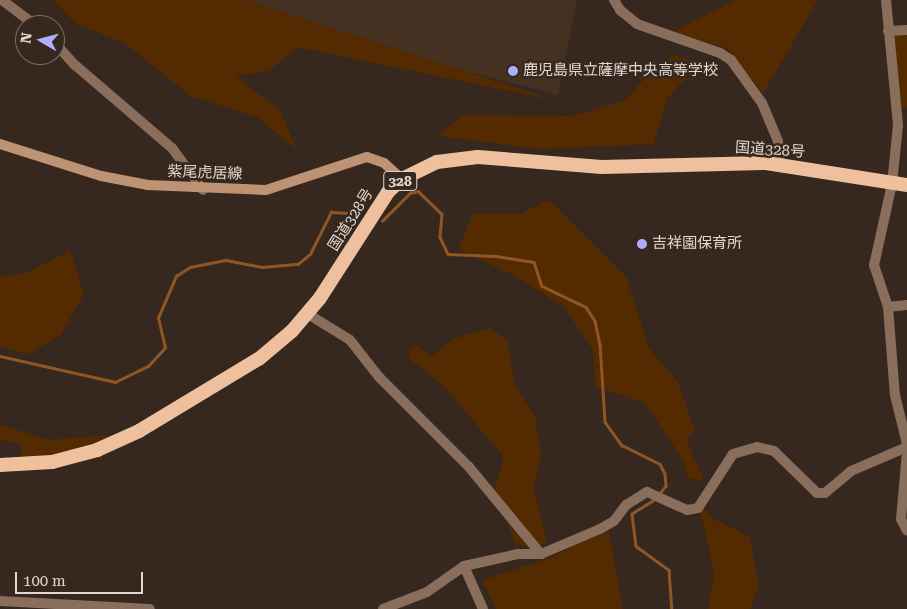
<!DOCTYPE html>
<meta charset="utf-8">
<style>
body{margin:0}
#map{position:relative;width:907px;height:609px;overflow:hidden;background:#36281e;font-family:"Roboto Serif","Noto Sans JP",serif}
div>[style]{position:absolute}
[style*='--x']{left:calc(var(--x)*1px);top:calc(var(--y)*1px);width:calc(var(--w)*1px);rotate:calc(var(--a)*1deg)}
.built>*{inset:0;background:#443122}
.green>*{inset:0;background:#542a00}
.stream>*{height:2.5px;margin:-1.25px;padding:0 1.25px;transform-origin:1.25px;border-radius:1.25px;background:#905626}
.minor>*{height:10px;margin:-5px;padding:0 5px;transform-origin:5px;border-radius:5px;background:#886e5b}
.tertiary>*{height:10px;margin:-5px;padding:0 5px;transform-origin:5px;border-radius:5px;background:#886e5b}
.secondary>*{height:10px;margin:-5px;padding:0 5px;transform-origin:5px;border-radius:5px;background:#bd9374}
.trunk>*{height:14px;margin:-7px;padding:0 7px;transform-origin:7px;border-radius:7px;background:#efc09d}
.dots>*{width:14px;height:14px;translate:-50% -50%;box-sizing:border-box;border:2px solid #36281e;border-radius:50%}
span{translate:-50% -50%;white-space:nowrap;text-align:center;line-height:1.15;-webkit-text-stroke:5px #36281e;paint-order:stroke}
.shield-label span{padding:1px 4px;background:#36281e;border:1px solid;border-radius:4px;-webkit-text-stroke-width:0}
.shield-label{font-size:14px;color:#e1d8d1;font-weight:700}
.poi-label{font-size:15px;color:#e1d8d1}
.left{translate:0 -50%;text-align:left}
.street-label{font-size:15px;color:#e1d8d1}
.north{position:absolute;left:15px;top:15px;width:50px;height:50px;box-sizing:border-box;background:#36281e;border:1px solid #7a6e66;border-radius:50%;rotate:278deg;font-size:14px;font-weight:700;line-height:20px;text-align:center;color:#e1d8d1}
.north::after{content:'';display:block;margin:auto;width:18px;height:22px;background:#aeaefb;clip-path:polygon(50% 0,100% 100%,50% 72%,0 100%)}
.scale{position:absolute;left:15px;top:572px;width:128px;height:22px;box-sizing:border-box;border:2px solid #e1d8d1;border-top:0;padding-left:6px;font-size:15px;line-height:18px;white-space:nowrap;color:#e1d8d1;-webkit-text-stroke:4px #36281e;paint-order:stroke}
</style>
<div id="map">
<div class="built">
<div style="clip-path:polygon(231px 0,577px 0,558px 95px,369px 46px)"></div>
</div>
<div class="green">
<div style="clip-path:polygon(53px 0,246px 0,557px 101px,297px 47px,269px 71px,235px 76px,280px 110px,297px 150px,257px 117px,190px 96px,126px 44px,75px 23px)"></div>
<div style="clip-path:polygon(736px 0,818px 0,763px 93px,727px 48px,672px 32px)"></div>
<div style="clip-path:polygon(907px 30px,907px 108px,899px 108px,888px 31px)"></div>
<div style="clip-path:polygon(673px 55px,699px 63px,667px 99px,654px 144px,539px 149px,438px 136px,463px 115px,572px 116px,624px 101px,656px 66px)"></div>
<div style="clip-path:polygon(549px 200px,627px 278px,649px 348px,678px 382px,695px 431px,686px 439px,705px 482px,688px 478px,683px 460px,645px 403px,596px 387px,593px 350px,564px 307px,517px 277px,458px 249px,473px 213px,520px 214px)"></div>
<div style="clip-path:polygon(70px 251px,84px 294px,60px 336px,27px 354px,0 346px,0 276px,24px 274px)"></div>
<div style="clip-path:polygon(489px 328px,507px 339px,515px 385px,535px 417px,541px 453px,534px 489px,547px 542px,533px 548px,516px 544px,494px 492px,504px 457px,444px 386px,407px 357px,415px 344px,431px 357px,452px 339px)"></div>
<div style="clip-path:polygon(0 424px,49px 440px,109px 435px,109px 438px,83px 449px,21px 460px,21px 443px,0 440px)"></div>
<div style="clip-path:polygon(699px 505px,715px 520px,749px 536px,759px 584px,750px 609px,708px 609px,714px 572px)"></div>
<div style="clip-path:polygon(609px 532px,623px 609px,496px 609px,482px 580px,553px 557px,576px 544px)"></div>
</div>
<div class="stream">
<div style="--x:382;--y:221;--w:40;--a:-45"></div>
<div style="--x:410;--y:193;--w:8;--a:-14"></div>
<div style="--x:418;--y:191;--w:33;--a:44"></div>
<div style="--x:442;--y:214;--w:23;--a:95"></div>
<div style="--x:440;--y:237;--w:19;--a:65"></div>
<div style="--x:448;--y:254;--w:48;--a:2.4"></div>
<div style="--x:496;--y:256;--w:38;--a:9"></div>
<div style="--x:534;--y:262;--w:25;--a:72"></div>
<div style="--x:542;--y:286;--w:49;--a:25.5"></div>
<div style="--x:586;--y:307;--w:17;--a:57"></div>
<div style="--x:595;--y:321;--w:24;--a:78"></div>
<div style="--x:600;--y:344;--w:78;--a:86.3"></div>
<div style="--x:605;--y:422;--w:29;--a:54"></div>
<div style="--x:622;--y:445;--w:42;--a:26.6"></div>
<div style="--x:660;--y:464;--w:11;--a:63"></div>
<div style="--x:665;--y:474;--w:12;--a:85"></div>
<div style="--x:666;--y:486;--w:11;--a:128"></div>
<div style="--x:0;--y:356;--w:118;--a:12.7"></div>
<div style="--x:115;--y:382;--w:37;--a:-26"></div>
<div style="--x:148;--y:366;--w:25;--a:-47"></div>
<div style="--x:165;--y:348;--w:31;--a:-103"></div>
<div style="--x:158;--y:318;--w:46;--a:-66.8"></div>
<div style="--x:176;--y:276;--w:17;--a:-33"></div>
<div style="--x:190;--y:267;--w:37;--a:-11"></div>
<div style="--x:226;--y:260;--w:37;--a:11"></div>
<div style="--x:262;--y:267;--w:36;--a:-5"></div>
<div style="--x:298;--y:264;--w:16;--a:-40"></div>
<div style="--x:310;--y:254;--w:47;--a:-63.4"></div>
<div style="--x:331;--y:212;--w:18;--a:3"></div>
<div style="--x:656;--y:499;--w:28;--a:148"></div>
<div style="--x:632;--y:514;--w:32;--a:83"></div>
<div style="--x:636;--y:546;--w:41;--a:36"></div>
<div style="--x:669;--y:570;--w:39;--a:86"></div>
</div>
<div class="minor">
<div style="--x:2;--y:0;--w:41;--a:37.1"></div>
<div style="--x:886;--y:0;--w:126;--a:84.5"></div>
<div style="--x:898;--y:125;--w:59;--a:95.8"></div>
<div style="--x:892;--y:184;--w:83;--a:102.5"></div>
<div style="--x:874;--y:265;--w:44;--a:71.6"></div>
<div style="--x:888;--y:307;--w:88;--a:85.5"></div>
<div style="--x:895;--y:395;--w:50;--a:76.2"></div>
<div style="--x:888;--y:31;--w:19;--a:-3"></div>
<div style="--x:55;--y:43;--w:30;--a:48"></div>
<div style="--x:75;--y:65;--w:128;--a:40.6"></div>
<div style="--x:172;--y:148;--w:52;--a:53.6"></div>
<div style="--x:888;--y:307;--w:19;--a:-6"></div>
<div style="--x:308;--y:314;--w:49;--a:31.8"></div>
<div style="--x:350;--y:340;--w:47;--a:51.9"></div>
<div style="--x:379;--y:377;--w:127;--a:45"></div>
<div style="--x:469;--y:467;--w:113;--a:50.4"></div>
<div style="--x:907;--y:452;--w:67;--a:95.1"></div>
<div style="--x:901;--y:519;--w:13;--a:63"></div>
<div style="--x:464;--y:566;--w:47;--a:66.2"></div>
<div style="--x:0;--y:601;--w:150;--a:3.1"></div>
<div style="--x:383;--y:609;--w:47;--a:-21.1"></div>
<div style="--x:427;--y:592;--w:45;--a:-35.1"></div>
<div style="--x:464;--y:566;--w:55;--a:-12.5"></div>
<div style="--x:518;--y:554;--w:23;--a:0"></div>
<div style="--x:541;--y:554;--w:64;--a:-23"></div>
<div style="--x:600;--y:529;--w:16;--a:-30"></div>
<div style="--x:614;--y:521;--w:20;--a:-53"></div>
<div style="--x:626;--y:505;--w:25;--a:-32"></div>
<div style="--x:647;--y:492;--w:44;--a:24.2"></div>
<div style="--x:687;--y:510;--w:11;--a:-10"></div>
<div style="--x:698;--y:508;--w:64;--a:-57.1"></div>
<div style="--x:733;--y:454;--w:25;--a:-16"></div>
<div style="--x:757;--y:447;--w:17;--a:13"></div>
<div style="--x:774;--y:451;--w:60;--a:44.3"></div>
<div style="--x:817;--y:493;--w:8;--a:0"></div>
<div style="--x:825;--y:493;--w:34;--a:-40"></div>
<div style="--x:851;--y:471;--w:61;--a:-23.2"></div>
</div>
<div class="tertiary">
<div style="--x:614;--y:0;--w:12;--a:59"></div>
<div style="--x:620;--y:10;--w:22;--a:39"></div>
<div style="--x:637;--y:24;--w:88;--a:19.3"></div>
<div style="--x:720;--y:53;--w:13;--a:32"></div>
<div style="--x:731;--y:60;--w:53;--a:54.2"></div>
<div style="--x:762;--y:103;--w:41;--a:67.2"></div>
<div style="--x:778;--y:141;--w:22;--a:85"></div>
</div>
<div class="secondary">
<div style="--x:0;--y:144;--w:106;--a:17.6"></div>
<div style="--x:101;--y:176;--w:48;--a:10.8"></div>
<div style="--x:148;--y:185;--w:118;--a:2.4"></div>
<div style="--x:266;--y:190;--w:106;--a:-18.1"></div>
<div style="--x:367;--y:157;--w:18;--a:19"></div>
<div style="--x:384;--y:163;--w:24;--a:42"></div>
</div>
<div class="trunk">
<div style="--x:0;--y:465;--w:52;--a:-3.3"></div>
<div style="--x:52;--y:462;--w:47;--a:-14.9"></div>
<div style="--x:97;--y:450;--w:46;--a:-24.3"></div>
<div style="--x:139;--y:431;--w:141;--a:-31.1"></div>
<div style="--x:260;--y:358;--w:42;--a:-40.2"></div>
<div style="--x:292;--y:331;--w:43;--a:-49.7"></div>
<div style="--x:320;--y:298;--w:126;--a:-57.3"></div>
<div style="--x:388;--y:192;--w:19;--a:-43"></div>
<div style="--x:402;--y:179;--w:39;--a:-26"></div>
<div style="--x:437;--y:162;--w:41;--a:-7"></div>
<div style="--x:478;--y:157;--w:124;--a:4.6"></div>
<div style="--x:602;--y:167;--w:164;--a:-1.4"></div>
<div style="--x:766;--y:163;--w:143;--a:8.9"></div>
</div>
<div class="dots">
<div style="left:513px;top:71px;background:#aeaefb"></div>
<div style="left:642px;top:244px;background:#aeaefb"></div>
</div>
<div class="shield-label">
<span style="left:400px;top:181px">328</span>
</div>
<div class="poi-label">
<span class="left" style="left:523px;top:71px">鹿児島県立薩摩中央高等学校</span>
<span class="left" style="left:652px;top:244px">吉祥園保育所</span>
</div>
<div class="street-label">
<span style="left:770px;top:150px;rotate:4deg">国道328号</span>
<span style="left:205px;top:173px;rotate:2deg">紫尾虎居線</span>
<span style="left:351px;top:220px;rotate:-58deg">国道328号</span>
</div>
<div class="north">N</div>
<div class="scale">100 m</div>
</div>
